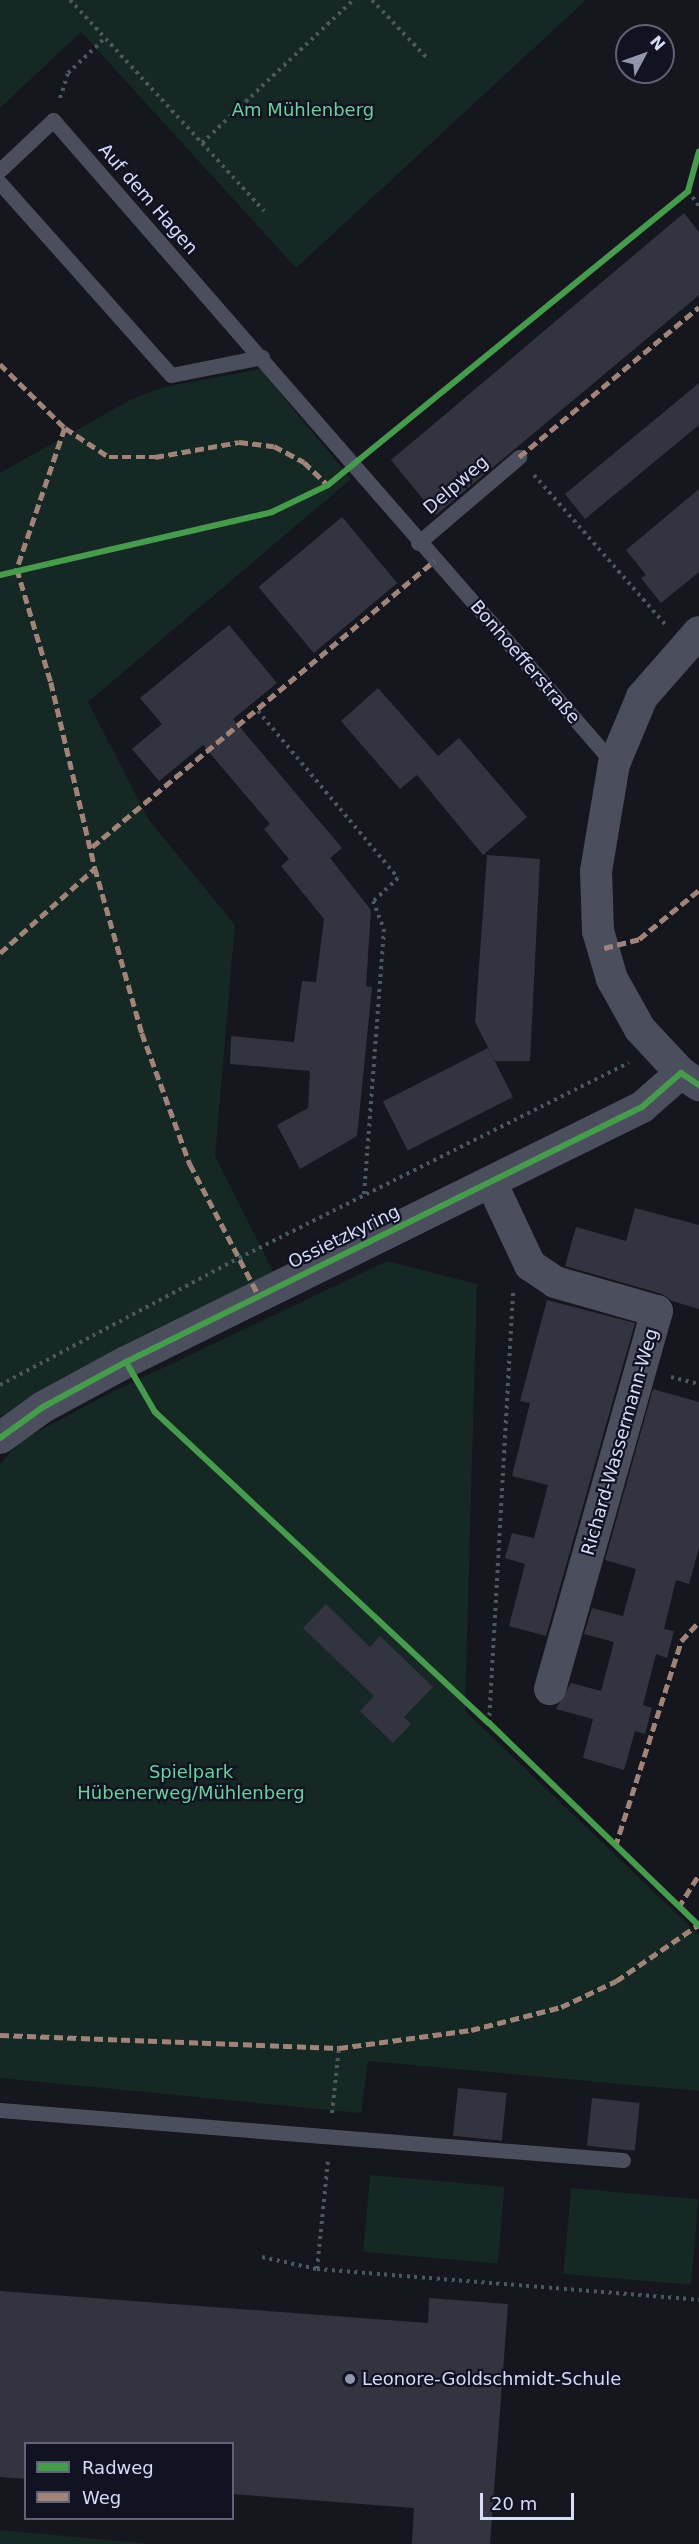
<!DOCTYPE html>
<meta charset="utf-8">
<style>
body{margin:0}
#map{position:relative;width:699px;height:2544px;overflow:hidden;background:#15161e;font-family:"DejaVu Sans",sans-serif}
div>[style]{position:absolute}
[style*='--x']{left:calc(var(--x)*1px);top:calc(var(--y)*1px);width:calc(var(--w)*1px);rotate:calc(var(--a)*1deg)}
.green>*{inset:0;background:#152823;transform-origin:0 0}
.building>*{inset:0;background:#333440;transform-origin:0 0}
.path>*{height:4px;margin-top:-2px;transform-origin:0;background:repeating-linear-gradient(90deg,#4b5a5f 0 3px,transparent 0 7.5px)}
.service>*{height:15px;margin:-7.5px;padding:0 7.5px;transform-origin:7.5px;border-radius:7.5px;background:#4b4f5d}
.minor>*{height:32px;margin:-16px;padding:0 16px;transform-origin:16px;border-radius:16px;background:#4b4f5d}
.quiet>*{height:4.5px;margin-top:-2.25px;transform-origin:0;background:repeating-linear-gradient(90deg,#a18479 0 9px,transparent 0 13.5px)}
.cycleway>*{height:6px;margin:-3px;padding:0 3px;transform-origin:3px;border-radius:3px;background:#469c4c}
.dots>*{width:16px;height:16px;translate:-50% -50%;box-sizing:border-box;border:3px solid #111222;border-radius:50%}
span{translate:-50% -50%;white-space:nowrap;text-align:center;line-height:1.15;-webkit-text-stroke:4.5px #111222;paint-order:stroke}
.park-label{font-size:18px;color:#6cd19d}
.street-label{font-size:18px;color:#d7dcfa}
.poi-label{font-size:18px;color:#d7dcfa}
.left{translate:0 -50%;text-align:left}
.legend{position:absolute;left:24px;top:2442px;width:210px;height:78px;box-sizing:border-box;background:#111222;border:2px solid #606378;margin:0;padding:8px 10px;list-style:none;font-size:18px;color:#d7dcfa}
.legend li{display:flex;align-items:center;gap:12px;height:30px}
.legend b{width:30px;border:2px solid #606378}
.north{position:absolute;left:615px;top:24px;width:60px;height:60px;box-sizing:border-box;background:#111222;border:2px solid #606378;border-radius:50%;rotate:49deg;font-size:16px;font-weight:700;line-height:24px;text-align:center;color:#d7dcfa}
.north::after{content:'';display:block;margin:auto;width:21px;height:27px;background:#9397ad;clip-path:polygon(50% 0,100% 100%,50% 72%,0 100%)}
.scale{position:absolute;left:480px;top:2493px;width:94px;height:27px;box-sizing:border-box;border:3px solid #d7dcfa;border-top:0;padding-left:8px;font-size:18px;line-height:21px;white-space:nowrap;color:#d7dcfa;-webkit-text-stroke:4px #111222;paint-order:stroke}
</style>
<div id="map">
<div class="green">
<div style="clip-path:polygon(0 0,586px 0,296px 268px,81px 32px,0 108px)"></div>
<div style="clip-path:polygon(260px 369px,351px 479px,88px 702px,149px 820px,235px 925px,215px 1156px,275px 1275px,35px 1394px,0 1417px,0 473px,132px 399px,164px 387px)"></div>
<div style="clip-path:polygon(387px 1261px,477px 1284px,465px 1711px,699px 1935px,699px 2091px,368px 2061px,361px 2113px,0 2078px,0 1464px,19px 1442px,104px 1396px)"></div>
<div style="left:370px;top:2175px;width:135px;height:77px;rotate:5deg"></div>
<div style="left:571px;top:2188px;width:128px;height:86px;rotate:5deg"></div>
<div style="clip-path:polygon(0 2530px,152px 2544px,0 2544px)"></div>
</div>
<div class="building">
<div style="clip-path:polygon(684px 213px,699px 232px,699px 295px,436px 515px,391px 460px)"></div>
<div style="clip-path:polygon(699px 383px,699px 425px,585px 519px,565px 494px)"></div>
<div style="clip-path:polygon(699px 489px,699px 572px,661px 603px,641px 578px,646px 575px,626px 550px)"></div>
<div style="left:342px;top:517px;width:86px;height:109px;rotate:50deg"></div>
<div style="clip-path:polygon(229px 625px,277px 683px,233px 719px,342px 848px,330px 858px,371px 910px,366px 986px,372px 987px,357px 1136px,300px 1169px,277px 1125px,308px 1108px,310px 1071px,230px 1064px,231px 1036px,294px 1042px,302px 981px,316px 982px,324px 919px,281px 866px,289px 859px,264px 829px,270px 824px,203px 745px,159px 781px,132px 749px,162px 724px,140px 698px)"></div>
<div style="clip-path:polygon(378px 688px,438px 756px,459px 738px,527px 817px,483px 855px,417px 775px,400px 789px,341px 721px)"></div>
<div style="clip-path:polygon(487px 855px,540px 859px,530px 1061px,495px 1061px,475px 1022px)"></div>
<div style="left:488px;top:1048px;width:55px;height:118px;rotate:63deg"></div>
<div style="clip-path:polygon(635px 1208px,699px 1225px,699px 1309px,672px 1301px,662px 1294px,565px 1266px,576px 1227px,626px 1241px)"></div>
<div style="clip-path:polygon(547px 1300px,635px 1323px,546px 1636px,509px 1626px,525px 1564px,505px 1558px,512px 1533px,534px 1538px,548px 1485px,512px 1476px,530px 1403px,520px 1401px)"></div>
<div style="clip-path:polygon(653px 1389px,699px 1402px,699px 1548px,689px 1584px,676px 1580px,664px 1629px,674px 1631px,667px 1658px,656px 1654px,643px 1705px,652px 1708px,645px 1734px,635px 1731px,624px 1770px,583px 1758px,593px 1719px,556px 1709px,571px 1683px,601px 1691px,614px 1642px,584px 1634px,592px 1608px,623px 1616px,636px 1569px,605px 1560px)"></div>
<div style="clip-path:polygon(326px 1604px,370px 1647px,380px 1636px,433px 1687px,404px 1717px,411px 1724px,393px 1743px,360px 1711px,374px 1696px,303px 1628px)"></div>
<div style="left:458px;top:2088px;width:49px;height:48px;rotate:6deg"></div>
<div style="left:592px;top:2098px;width:48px;height:48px;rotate:6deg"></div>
<div style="clip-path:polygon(0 2291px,428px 2323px,429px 2298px,508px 2304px,490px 2544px,412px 2544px,414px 2508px,232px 2494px,232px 2444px,26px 2444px,26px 2479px,0 2477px)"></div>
</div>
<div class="path">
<div style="--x:70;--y:0;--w:195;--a:47.3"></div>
<div style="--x:202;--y:143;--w:208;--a:-43.4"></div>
<div style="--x:372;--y:0;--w:79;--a:46.5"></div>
<div style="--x:60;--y:98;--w:26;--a:-72"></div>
<div style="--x:68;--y:73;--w:51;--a:-43.4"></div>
<div style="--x:202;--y:143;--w:92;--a:47.6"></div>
<div style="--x:688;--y:191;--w:19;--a:54"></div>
<div style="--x:534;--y:475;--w:200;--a:48.7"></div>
<div style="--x:258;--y:711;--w:218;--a:50"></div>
<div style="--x:398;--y:878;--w:34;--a:137"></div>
<div style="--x:373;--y:901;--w:30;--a:69"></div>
<div style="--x:384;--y:929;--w:266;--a:94.3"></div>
<div style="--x:671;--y:1377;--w:29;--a:14"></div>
<div style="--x:0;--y:1385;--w:271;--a:-28"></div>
<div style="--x:239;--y:1258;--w:436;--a:-26.6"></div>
<div style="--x:489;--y:1723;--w:432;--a:-86.8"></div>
<div style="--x:332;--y:2113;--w:65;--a:-83.9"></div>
<div style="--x:262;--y:2257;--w:56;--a:12.3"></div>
<div style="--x:317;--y:2269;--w:383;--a:4.6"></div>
<div style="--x:317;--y:2269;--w:110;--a:-84.2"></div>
</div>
<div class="service">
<div style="--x:0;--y:170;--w:73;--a:-43.3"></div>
<div style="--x:53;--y:120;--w:854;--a:48.94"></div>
<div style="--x:0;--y:183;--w:257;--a:48.3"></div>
<div style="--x:171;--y:375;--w:93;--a:-11.2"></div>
<div style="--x:418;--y:543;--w:133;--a:-40.4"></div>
<div style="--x:0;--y:2110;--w:625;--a:4.59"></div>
</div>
<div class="minor">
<div style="--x:681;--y:1073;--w:60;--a:-133"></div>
<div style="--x:640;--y:1029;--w:57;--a:-119.2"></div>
<div style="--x:612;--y:979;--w:50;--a:-106.3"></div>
<div style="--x:598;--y:931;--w:60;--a:-91.9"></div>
<div style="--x:596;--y:871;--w:109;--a:-80.5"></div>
<div style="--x:614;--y:764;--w:73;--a:-67.3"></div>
<div style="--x:642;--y:697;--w:86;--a:-48.8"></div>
<div style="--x:491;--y:1182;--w:92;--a:64.8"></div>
<div style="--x:530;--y:1265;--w:30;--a:34"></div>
<div style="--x:555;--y:1282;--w:106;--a:15.9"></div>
<div style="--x:657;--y:1311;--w:393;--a:105.8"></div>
<div style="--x:0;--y:1438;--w:53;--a:-35.8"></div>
<div style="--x:43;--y:1407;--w:94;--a:-28.5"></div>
<div style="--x:126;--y:1362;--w:576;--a:-26.3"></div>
<div style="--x:642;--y:1107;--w:52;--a:-41.1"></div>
<div style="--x:681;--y:1073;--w:22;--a:34"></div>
</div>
<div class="quiet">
<div style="--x:0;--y:364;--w:91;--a:44.6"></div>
<div style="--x:65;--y:428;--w:53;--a:33.4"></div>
<div style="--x:109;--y:457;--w:46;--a:0"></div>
<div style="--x:155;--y:457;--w:85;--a:-10.1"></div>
<div style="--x:239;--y:442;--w:35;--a:7"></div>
<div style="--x:274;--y:446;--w:34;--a:28"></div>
<div style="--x:304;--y:462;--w:33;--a:44"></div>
<div style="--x:65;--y:428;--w:149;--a:108.8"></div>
<div style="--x:17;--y:569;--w:118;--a:73.3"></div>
<div style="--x:51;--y:682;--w:191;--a:76.7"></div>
<div style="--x:95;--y:868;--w:172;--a:74.1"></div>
<div style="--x:142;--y:1033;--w:140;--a:69.9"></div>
<div style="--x:190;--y:1164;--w:149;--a:62.4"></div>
<div style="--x:519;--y:457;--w:234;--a:-39.8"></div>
<div style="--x:92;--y:847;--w:446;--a:-39.9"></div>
<div style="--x:604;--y:948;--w:36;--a:-14"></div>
<div style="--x:639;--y:939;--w:77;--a:-39.2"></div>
<div style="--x:0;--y:953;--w:127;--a:-41.8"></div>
<div style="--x:615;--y:1847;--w:216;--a:-72.2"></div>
<div style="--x:681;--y:1641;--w:26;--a:-47"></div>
<div style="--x:678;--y:1908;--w:39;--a:-58"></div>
<div style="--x:0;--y:2035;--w:339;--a:2.2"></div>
<div style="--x:339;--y:2048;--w:133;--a:-7.8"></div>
<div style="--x:471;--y:2030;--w:93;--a:-14.3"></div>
<div style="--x:561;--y:2007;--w:61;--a:-25.3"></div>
<div style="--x:616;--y:1981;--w:99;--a:-34.3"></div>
</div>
<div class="cycleway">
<div style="--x:0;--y:575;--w:279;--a:-13"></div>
<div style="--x:272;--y:512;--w:62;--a:-25.7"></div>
<div style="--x:328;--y:485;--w:465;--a:-39.2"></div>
<div style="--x:688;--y:191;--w:41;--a:-74.6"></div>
<div style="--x:126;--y:1362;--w:58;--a:59.9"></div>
<div style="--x:155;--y:1412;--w:456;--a:43"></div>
<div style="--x:489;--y:1723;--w:292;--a:44"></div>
<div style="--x:0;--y:1438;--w:53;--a:-35.8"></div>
<div style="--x:43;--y:1407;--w:94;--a:-28.5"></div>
<div style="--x:126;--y:1362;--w:576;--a:-26.3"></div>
<div style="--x:642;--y:1107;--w:52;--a:-41.1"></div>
<div style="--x:681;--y:1073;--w:22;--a:34"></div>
</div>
<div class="dots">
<div style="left:350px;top:2379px;background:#9397ad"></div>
</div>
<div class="park-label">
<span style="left:303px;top:110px">Am Mühlenberg</span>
<span style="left:191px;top:1783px">Spielpark<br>Hübenerweg/Mühlenberg</span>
</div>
<div class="street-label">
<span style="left:148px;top:199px;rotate:49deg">Auf dem Hagen</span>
<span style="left:456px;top:485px;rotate:-41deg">Delpweg</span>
<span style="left:525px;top:662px;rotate:49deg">Bonhoefferstraße</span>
<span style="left:344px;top:1237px;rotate:-26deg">Ossietzkyring</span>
<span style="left:620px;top:1442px;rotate:-74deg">Richard-Wassermann-Weg</span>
</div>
<div class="poi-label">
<span class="left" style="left:362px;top:2379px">Leonore-Goldschmidt-Schule</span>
</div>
<ul class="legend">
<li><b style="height:8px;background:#469c4c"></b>Radweg</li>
<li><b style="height:8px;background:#a18479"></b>Weg</li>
</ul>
<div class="north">N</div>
<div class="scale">20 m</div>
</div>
